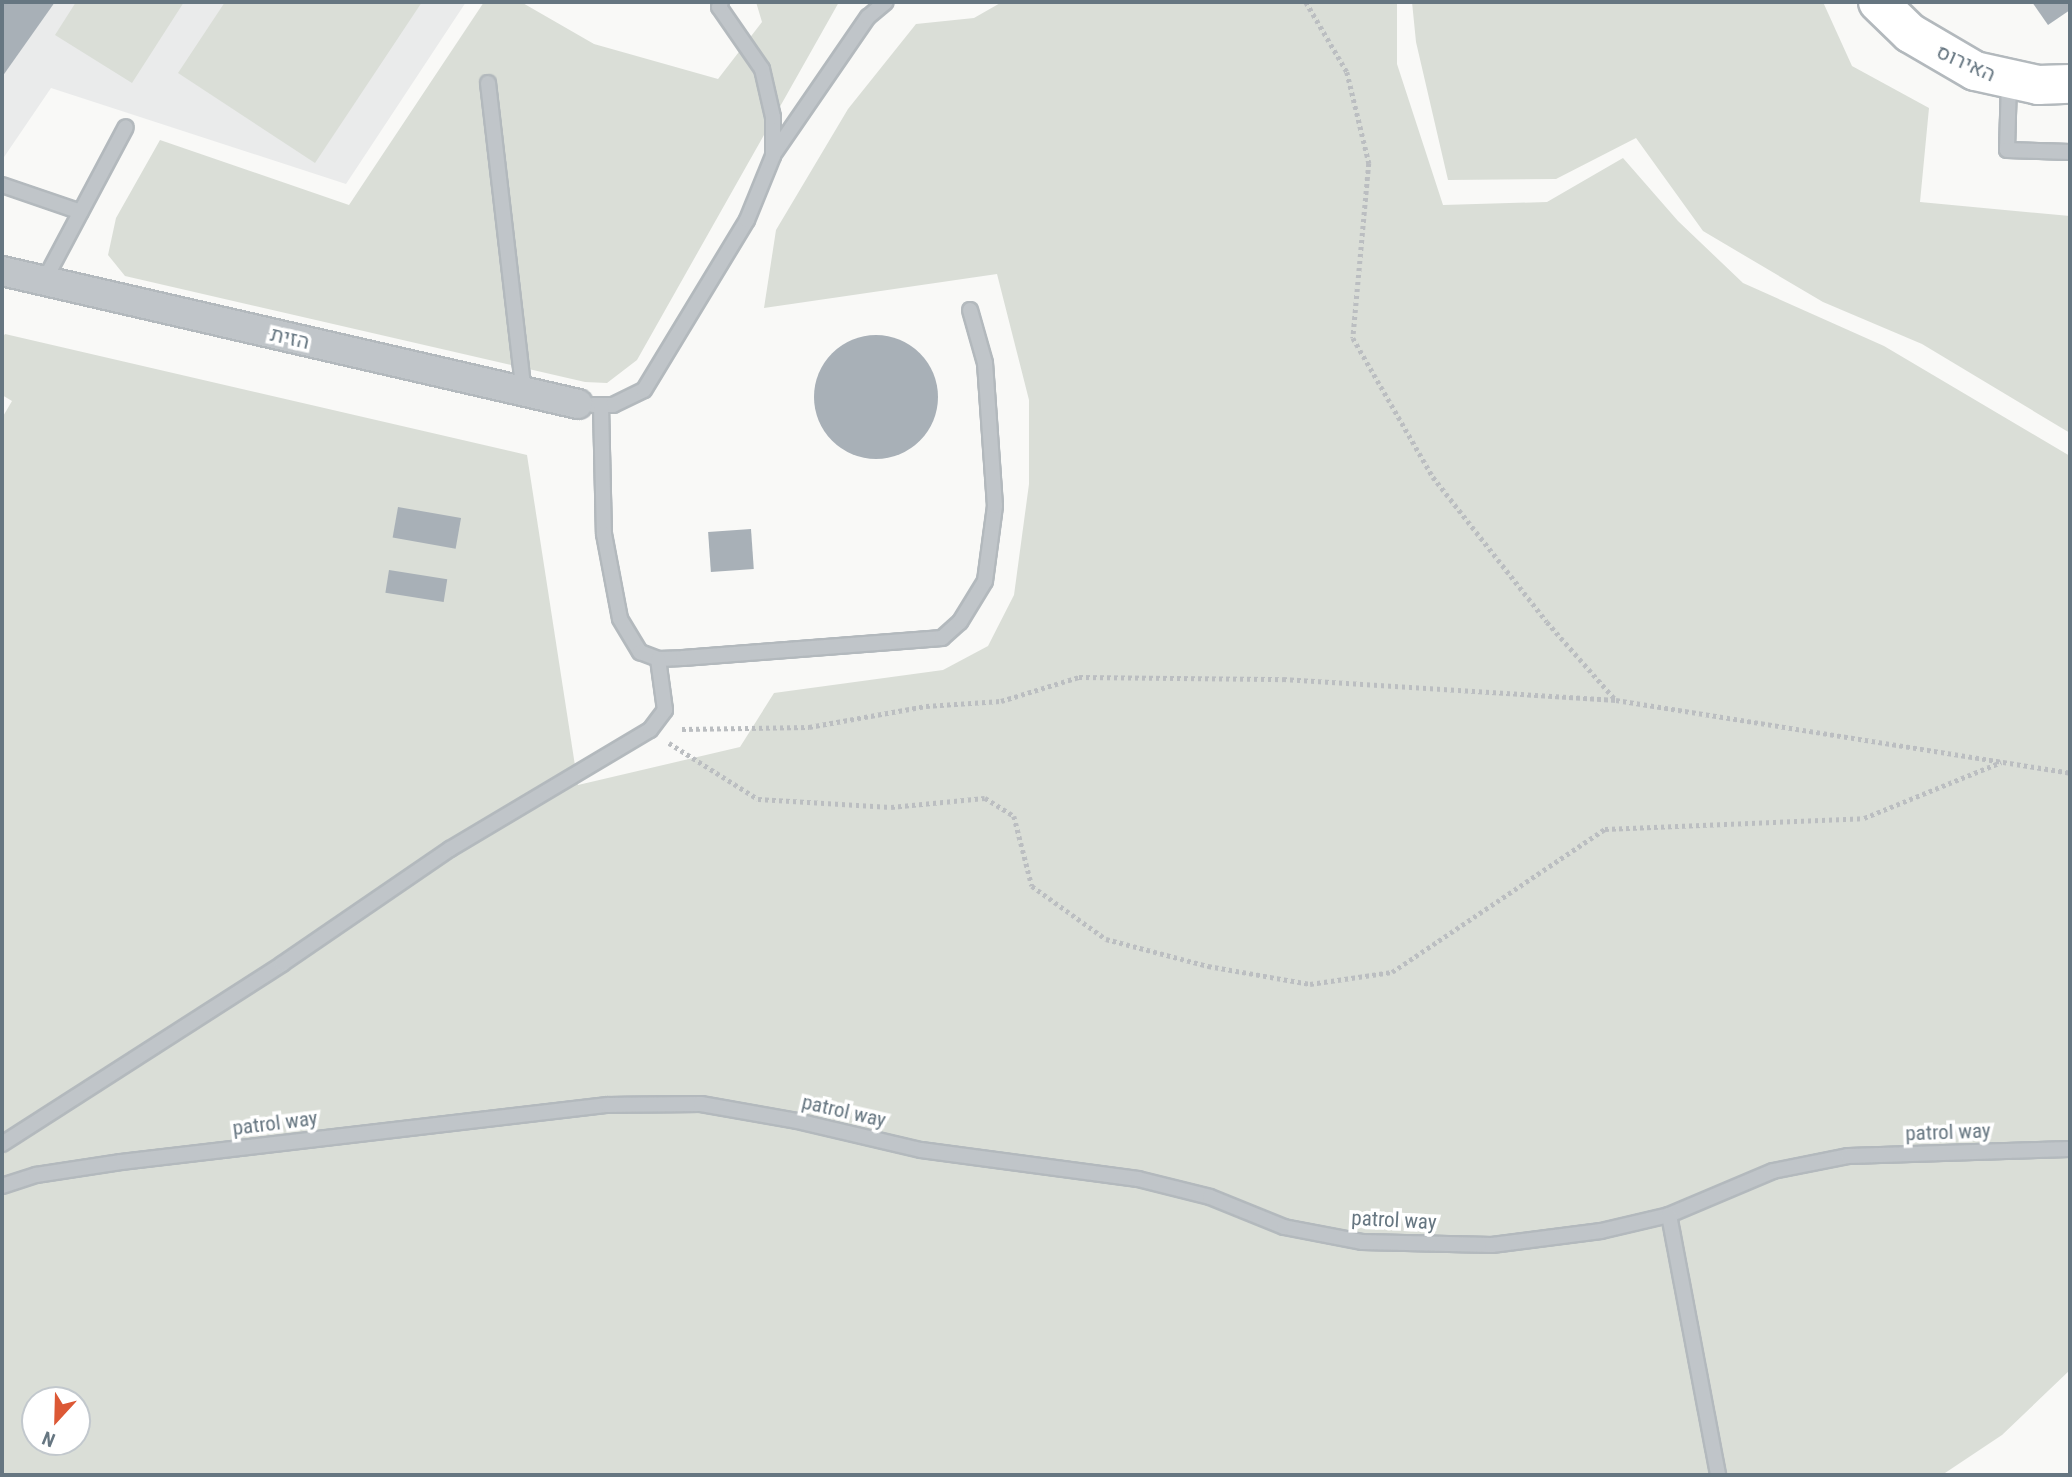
<!DOCTYPE html>
<meta charset="utf-8">
<style>
body{margin:0}
#map{position:relative;width:2072px;height:1477px;overflow:hidden;background:#f9f9f7;font-family:"Roboto Condensed",Heebo,sans-serif}
div>[style]{position:absolute}
[style*='--x']{left:calc(var(--x)*1px);top:calc(var(--y)*1px);width:calc(var(--w)*1px);rotate:calc(var(--a)*1deg)}
.built>*{inset:0;background:#eaebeb}
.green>*{inset:0;background:#daded7}
.building>*{inset:0;background:#a8b0b7;transform-origin:0 0}
.round{border-radius:50%}
.path>*{height:4.5px;margin-top:-2.25px;transform-origin:0;background:repeating-linear-gradient(90deg,#bbbec1 0 3.5px,transparent 0 7px)}
.roads{filter:drop-shadow(2px 0 #b3b9bd) drop-shadow(-2px 0 #b3b9bd) drop-shadow(0 2px #b3b9bd) drop-shadow(0 -2px #b3b9bd)}
.lane>*{height:14px;margin:-7px;padding:0 7px;transform-origin:7px;border-radius:7px;background:#c0c5c9}
.street>*{height:28px;margin:-14px;padding:0 14px;transform-origin:14px;border-radius:14px;background:#c0c5c9}
.secondary>*{height:38px;margin:-19px;padding:0 19px;transform-origin:19px;border-radius:19px;background:#fff}
span{translate:-50% -50%;white-space:nowrap;text-align:center;line-height:1.15;-webkit-text-stroke:7px #fff;paint-order:stroke}
.street-label{font-size:21px;color:#667681}
.frame{position:absolute;inset:0;border:4px solid #667681;pointer-events:none}
.north{position:absolute;left:21px;top:1386px;width:70px;height:70px;box-sizing:border-box;background:#fff;border:2px solid #c2c8cd;border-radius:50%;rotate:202deg;font-size:19px;font-weight:700;line-height:28px;text-align:center;color:#667681}
.north::after{content:'';display:block;margin:auto;width:24px;height:32px;background:#dc5835;clip-path:polygon(50% 0,100% 100%,50% 72%,0 100%)}
</style>
<div id="map">
<div class="built">
<div style="clip-path:polygon(2px 2px,466px 2px,346px 184px,51px 88px,2px 160px)"></div>
</div>
<div class="green">
<div style="clip-path:polygon(76px 2px,184px 2px,132px 83px,55px 35px)"></div>
<div style="clip-path:polygon(225px 2px,422px 2px,315px 163px,178px 73px)"></div>
<div style="clip-path:polygon(484px 2px,521px 2px,594px 44px,718px 79px,762px 22px,756px 2px,839px 2px,637px 360px,607px 383px,585px 382px,125px 276px,108px 255px,116px 218px,160px 140px,349px 205px)"></div>
<div style="clip-path:polygon(evenodd,1002px 2px,1397px 2px,1397px 64px,1443px 205px,1547px 202px,1623px 158px,1678px 221px,1743px 283px,1884px 346px,2070px 456px,2070px 1370px,2002px 1435px,1942px 1475px,2px 1475px,2px 418px,12px 401px,2px 395px,2px 338px,5px 334px,527px 455px,578px 785px,740px 747px,774px 693px,943px 670px,988px 646px,1014px 595px,1029px 484px,1029px 400px,997px 274px,764px 308px,776px 230px,848px 109px,916px 24px,974px 18px,1002px 2px,35px 1400px,77px 1400px,77px 1442px,35px 1442px,35px 1400px)"></div>
<div style="clip-path:polygon(1412px 2px,1823px 2px,1852px 66px,1929px 108px,1920px 202px,2070px 216px,2070px 433px,1922px 344px,1823px 302px,1703px 231px,1636px 138px,1556px 179px,1448px 180px,1416px 42px)"></div>
</div>
<div class="building">
<div style="clip-path:polygon(2px 2px,55px 2px,2px 77px)"></div>
<div style="clip-path:polygon(2032px 2px,2070px 2px,2070px 10px,2048px 25px)"></div>
<div class="round" style="left:814px;top:335px;width:124px;height:124px"></div>
<div style="left:398px;top:507px;width:64px;height:31px;rotate:10deg"></div>
<div style="left:751px;top:529px;width:40px;height:43px;rotate:86deg"></div>
<div style="left:389px;top:570px;width:59px;height:23px;rotate:9deg"></div>
</div>
<div class="path">
<div style="--x:1306;--y:2;--w:81;--a:59.6"></div>
<div style="--x:1347;--y:72;--w:94;--a:76.4"></div>
<div style="--x:1369;--y:163;--w:176;--a:95.2"></div>
<div style="--x:1353;--y:338;--w:160;--a:60.1"></div>
<div style="--x:1433;--y:477;--w:184;--a:51.8"></div>
<div style="--x:1547;--y:622;--w:103;--a:48.6"></div>
<div style="--x:682;--y:729;--w:127;--a:-0.9"></div>
<div style="--x:809;--y:727;--w:119;--a:-10.2"></div>
<div style="--x:926;--y:706;--w:75;--a:-3.8"></div>
<div style="--x:1001;--y:701;--w:82;--a:-17.1"></div>
<div style="--x:1079;--y:677;--w:204;--a:0.6"></div>
<div style="--x:1283;--y:679;--w:334;--a:3.6"></div>
<div style="--x:1616;--y:700;--w:460;--a:9.1"></div>
<div style="--x:669;--y:743;--w:105;--a:32.2"></div>
<div style="--x:758;--y:799;--w:133;--a:3.4"></div>
<div style="--x:891;--y:807;--w:94;--a:-5.5"></div>
<div style="--x:985;--y:798;--w:34;--a:32"></div>
<div style="--x:1014;--y:816;--w:72;--a:75.6"></div>
<div style="--x:1032;--y:886;--w:91;--a:35.6"></div>
<div style="--x:1106;--y:939;--w:106;--a:14.8"></div>
<div style="--x:1208;--y:966;--w:104;--a:10"></div>
<div style="--x:1310;--y:984;--w:83;--a:-8.3"></div>
<div style="--x:1392;--y:972;--w:257;--a:-33.9"></div>
<div style="--x:1605;--y:829;--w:259;--a:-2.4"></div>
<div style="--x:1864;--y:818;--w:148;--a:-22.2"></div>
</div>
<div class="roads">
<div class="lane">
<div style="--x:2009;--y:82;--w:68;--a:91.7"></div>
<div style="--x:2007;--y:150;--w:63;--a:1.8"></div>
<div style="--x:488;--y:83;--w:311;--a:83.4"></div>
<div style="--x:773;--y:155;--w:168;--a:-55.5"></div>
<div style="--x:868;--y:17;--w:23;--a:-40"></div>
<div style="--x:2;--y:185;--w:83;--a:18.9"></div>
<div style="--x:44;--y:281;--w:174;--a:-62"></div>
<div style="--x:593;--y:405;--w:20;--a:0"></div>
<div style="--x:613;--y:405;--w:34;--a:-26"></div>
<div style="--x:644;--y:390;--w:199;--a:-58.8"></div>
<div style="--x:747;--y:220;--w:69;--a:-67.9"></div>
<div style="--x:773;--y:156;--w:39;--a:-90"></div>
<div style="--x:773;--y:117;--w:49;--a:-102.9"></div>
<div style="--x:762;--y:69;--w:75;--a:-124.7"></div>
<div style="--x:719;--y:7;--w:5;--a:-68"></div>
<div style="--x:601;--y:405;--w:129;--a:88.7"></div>
<div style="--x:604;--y:534;--w:86;--a:79.3"></div>
<div style="--x:620;--y:619;--w:39;--a:59"></div>
<div style="--x:640;--y:652;--w:19;--a:21"></div>
<div style="--x:658;--y:659;--w:25;--a:-2"></div>
<div style="--x:683;--y:658;--w:260;--a:-4.4"></div>
<div style="--x:942;--y:638;--w:24;--a:-42"></div>
<div style="--x:960;--y:622;--w:48;--a:-58.6"></div>
<div style="--x:985;--y:581;--w:76;--a:-82.4"></div>
<div style="--x:995;--y:506;--w:143;--a:-94"></div>
<div style="--x:985;--y:363;--w:55;--a:-105.8"></div>
<div style="--x:2;--y:1144;--w:333;--a:-32.7"></div>
<div style="--x:282;--y:964;--w:204;--a:-34.4"></div>
<div style="--x:450;--y:849;--w:233;--a:-30.8"></div>
<div style="--x:650;--y:730;--w:25;--a:-53"></div>
<div style="--x:665;--y:710;--w:51;--a:-97.8"></div>
<div style="--x:2;--y:1186;--w:36;--a:-18"></div>
<div style="--x:36;--y:1175;--w:86;--a:-8.7"></div>
<div style="--x:121;--y:1162;--w:490;--a:-6.7"></div>
<div style="--x:608;--y:1105;--w:93;--a:-0.6"></div>
<div style="--x:701;--y:1104;--w:97;--a:10"></div>
<div style="--x:797;--y:1121;--w:127;--a:13.2"></div>
<div style="--x:921;--y:1150;--w:219;--a:7.6"></div>
<div style="--x:1138;--y:1179;--w:74;--a:14"></div>
<div style="--x:1210;--y:1197;--w:80;--a:22.1"></div>
<div style="--x:1284;--y:1227;--w:79;--a:10.9"></div>
<div style="--x:1362;--y:1242;--w:130;--a:1.3"></div>
<div style="--x:1492;--y:1245;--w:110;--a:-7.3"></div>
<div style="--x:1601;--y:1231;--w:70;--a:-13.2"></div>
<div style="--x:1669;--y:1215;--w:113;--a:-22.9"></div>
<div style="--x:1773;--y:1171;--w:76;--a:-11.3"></div>
<div style="--x:1848;--y:1156;--w:222;--a:-1.8"></div>
<div style="--x:1669;--y:1215;--w:265;--a:79.3"></div>
</div>
<div class="street">
<div style="--x:2;--y:271;--w:591;--a:13"></div>
</div>
<div class="secondary">
<div style="--x:1878;--y:2;--w:45;--a:44.1"></div>
<div style="--x:1910;--y:33;--w:75;--a:30.3"></div>
<div style="--x:1975;--y:71;--w:65;--a:12.5"></div>
<div style="--x:2038;--y:85;--w:32;--a:-2"></div>
</div>
</div>
<div class="street-label">
<span style="left:1966px;top:63px;rotate:24deg">האירוס</span>
<span style="left:290px;top:338px;rotate:13deg">הזית</span>
<span style="left:844px;top:1111px;rotate:13deg">patrol way</span>
<span style="left:275px;top:1123px;rotate:-7deg">patrol way</span>
<span style="left:1948px;top:1132px;rotate:-2deg">patrol way</span>
<span style="left:1394px;top:1220px;rotate:3deg">patrol way</span>
</div>
<div class="frame"></div>
<div class="north">N</div>
</div>
